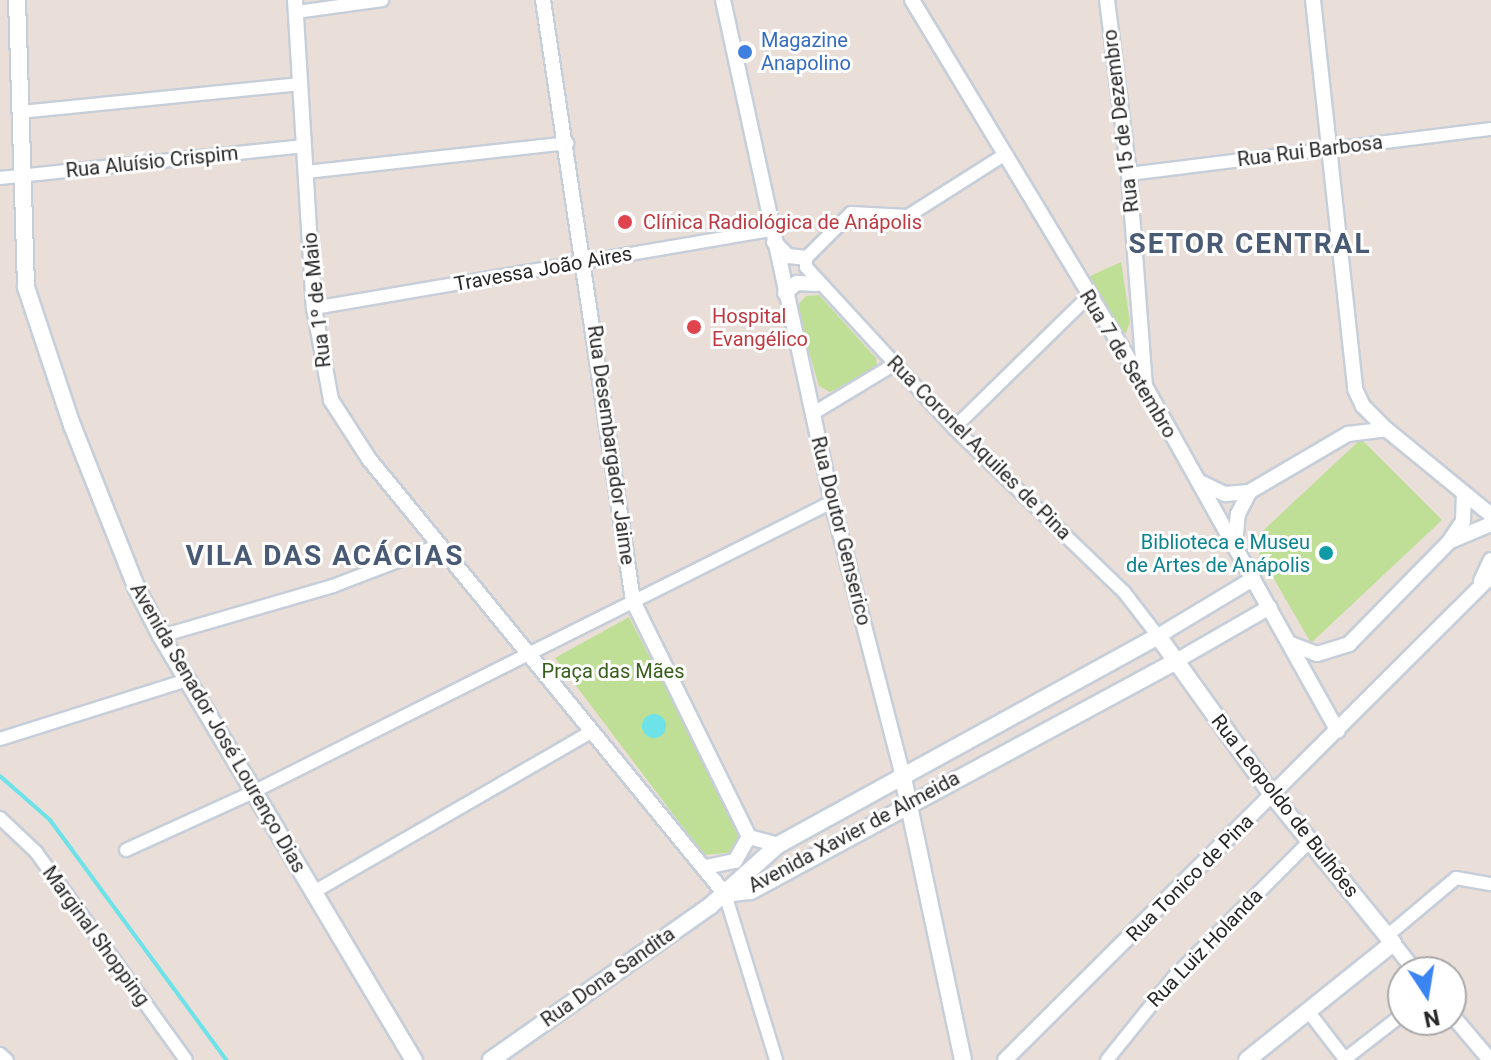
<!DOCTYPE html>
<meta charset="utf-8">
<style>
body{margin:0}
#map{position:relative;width:1491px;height:1060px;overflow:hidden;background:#e9ded8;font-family:Roboto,sans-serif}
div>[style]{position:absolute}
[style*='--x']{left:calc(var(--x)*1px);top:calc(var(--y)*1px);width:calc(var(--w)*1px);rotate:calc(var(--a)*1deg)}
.green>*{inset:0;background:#bedf95}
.water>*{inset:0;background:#6de3e9}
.round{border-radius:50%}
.stream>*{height:4px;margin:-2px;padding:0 2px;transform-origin:2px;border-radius:2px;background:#6de3e9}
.roads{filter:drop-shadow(2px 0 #c6ced9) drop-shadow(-2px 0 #c6ced9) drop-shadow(0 2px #c6ced9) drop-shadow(0 -2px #c6ced9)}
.minor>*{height:12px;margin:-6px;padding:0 6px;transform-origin:6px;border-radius:6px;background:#fff}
.tertiary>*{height:14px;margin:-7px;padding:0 7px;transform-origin:7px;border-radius:7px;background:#fff}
.secondary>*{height:16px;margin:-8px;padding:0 8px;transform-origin:8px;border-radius:8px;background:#fff}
.dots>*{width:22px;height:22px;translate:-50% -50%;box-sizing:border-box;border:4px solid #fff;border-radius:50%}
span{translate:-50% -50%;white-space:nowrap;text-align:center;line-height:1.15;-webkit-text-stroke:6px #fff;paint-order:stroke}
.shop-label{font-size:20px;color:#366cbe}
.left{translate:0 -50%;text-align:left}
.street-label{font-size:20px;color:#272727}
.health-label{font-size:20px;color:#be3a42}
.culture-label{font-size:20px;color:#0d838f}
.right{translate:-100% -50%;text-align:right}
.park-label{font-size:20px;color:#385f1b}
.district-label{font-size:28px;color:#495a75;font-weight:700;letter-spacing:2px}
.north{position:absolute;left:1387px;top:956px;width:80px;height:80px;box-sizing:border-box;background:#fff;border:2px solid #a9a9a9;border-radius:50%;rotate:168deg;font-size:22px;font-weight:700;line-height:32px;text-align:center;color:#272727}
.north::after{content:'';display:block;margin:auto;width:28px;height:36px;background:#3b85f3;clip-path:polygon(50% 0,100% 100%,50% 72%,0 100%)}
</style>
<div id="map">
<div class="green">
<div style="clip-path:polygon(1121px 262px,1130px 322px,1126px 333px,1113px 328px,1088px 277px)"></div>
<div style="clip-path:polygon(819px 295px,876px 358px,877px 367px,830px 392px,819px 386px,796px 307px,806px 296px)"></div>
<div style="clip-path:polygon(1361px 439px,1442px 520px,1311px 643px,1252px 541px)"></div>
<div style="clip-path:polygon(629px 617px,737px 827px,742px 838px,736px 852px,704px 855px,555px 658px)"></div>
</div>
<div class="water">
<div class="round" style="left:642px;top:714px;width:24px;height:24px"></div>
</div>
<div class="stream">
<div style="--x:0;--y:776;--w:67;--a:41.3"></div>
<div style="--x:50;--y:820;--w:298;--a:53.7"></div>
</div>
<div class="roads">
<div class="minor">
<div style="--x:296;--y:12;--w:87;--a:-7.9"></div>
<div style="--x:20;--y:112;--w:281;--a:-5.7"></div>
<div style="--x:1004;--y:155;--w:114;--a:147.6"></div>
<div style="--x:908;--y:216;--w:57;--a:-177"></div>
<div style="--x:851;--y:213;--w:64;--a:135"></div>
<div style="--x:806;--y:258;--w:9;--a:90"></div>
<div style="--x:806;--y:267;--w:219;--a:47.4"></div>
<div style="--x:954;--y:428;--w:236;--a:44"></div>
<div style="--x:1124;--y:592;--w:56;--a:52.3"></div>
<div style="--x:306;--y:172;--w:263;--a:-6.3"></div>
<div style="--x:1129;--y:174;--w:365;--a:-7.1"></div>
<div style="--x:0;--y:178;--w:306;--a:-6"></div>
<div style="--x:314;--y:308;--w:464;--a:-9.7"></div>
<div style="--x:812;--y:414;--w:97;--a:-31.1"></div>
<div style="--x:954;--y:428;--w:187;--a:-44.4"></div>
<div style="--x:161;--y:636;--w:179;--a:-16.2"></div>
<div style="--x:333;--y:586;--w:115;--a:-21"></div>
<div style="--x:0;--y:739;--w:196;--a:-17.5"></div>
<div style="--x:0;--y:818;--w:50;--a:43.4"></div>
<div style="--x:36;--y:852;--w:256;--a:54.2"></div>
<div style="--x:126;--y:850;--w:137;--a:-24.5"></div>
<div style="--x:251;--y:793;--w:650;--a:-26.6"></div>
<div style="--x:312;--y:893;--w:324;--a:-30"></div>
<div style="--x:725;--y:894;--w:174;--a:72.9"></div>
<div style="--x:1387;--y:936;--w:90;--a:-40"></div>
<div style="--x:1456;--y:878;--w:36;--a:10"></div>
<div style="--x:1308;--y:1011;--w:61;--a:52.4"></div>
<div style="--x:1345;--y:1059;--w:73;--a:-37.8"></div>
<div style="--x:0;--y:1054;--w:9;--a:41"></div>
<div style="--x:1107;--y:1060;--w:107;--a:-51.1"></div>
<div style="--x:1174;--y:977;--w:192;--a:-45"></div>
</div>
<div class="tertiary">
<div style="--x:295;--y:0;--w:309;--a:86.5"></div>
<div style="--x:314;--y:308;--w:94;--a:79.5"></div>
<div style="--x:331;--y:400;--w:70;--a:57.2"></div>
<div style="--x:369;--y:459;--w:562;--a:50.7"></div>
<div style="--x:543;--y:0;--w:608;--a:81.48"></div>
<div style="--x:633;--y:601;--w:263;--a:63.8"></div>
<div style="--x:749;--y:837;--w:30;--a:15"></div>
<div style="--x:723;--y:0;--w:514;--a:77.75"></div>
<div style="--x:832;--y:502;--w:280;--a:75.5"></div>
<div style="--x:912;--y:0;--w:451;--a:58.9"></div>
<div style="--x:1145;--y:386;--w:395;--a:60.8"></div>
<div style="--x:1107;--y:0;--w:175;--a:82.8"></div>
<div style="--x:1129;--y:174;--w:213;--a:85.7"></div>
<div style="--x:1313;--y:0;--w:391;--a:83.8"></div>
<div style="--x:1355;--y:389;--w:19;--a:65"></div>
<div style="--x:1363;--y:406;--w:33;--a:45"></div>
<div style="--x:1386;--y:429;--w:136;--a:39.3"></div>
<div style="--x:774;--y:242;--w:20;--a:45"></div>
<div style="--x:788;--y:256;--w:18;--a:6"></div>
<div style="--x:785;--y:293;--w:16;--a:-40"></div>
<div style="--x:797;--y:283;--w:20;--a:3"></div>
<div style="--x:1200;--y:482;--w:28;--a:26"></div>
<div style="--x:1225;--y:494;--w:24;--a:-5"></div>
<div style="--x:1249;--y:492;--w:115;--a:-30.4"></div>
<div style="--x:1348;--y:434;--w:38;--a:-7"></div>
<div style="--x:1453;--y:540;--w:41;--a:-22.8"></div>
<div style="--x:1235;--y:546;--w:32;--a:-85"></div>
<div style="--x:1238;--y:514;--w:25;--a:-63"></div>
<div style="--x:1481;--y:581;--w:23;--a:-65"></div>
<div style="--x:1158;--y:636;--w:111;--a:-31"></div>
<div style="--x:1291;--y:644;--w:28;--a:21"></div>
<div style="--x:1317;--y:654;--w:34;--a:-17"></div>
<div style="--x:1349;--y:644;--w:143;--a:-45.6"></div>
<div style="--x:1449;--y:542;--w:25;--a:-56"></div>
<div style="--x:1463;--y:521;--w:28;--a:-88"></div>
<div style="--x:1176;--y:661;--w:108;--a:-29.9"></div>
<div style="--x:706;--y:867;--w:30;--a:-12"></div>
<div style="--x:735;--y:861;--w:28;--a:-60"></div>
<div style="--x:1393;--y:943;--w:37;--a:52"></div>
<div style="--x:1451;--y:1014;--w:60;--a:49.7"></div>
<div style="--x:1005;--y:1060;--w:686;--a:-44.88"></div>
</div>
<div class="secondary">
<div style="--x:17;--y:0;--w:287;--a:88.2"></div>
<div style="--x:26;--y:287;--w:145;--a:71.6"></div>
<div style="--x:72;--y:425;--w:174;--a:68.4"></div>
<div style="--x:136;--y:587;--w:55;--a:63"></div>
<div style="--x:161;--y:636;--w:494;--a:59.2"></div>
<div style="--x:902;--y:773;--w:293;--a:78"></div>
<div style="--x:725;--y:894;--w:26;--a:-7"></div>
<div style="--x:751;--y:891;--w:483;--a:-28.4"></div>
<div style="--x:491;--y:1060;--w:268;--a:-35.1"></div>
<div style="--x:710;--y:906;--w:91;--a:-41.9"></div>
<div style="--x:778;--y:845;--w:434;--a:-28.8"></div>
<div style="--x:1158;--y:636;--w:197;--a:54.3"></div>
<div style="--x:1273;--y:796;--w:190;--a:50.8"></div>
<div style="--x:1393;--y:943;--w:187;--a:141.3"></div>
</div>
</div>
<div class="dots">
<div style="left:745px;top:52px;background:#3f7fe0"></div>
<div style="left:625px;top:222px;background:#e0444e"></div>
<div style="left:694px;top:327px;background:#e0444e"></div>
<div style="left:1326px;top:553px;background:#0f9aa8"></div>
</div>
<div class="shop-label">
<span class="left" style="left:761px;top:52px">Magazine<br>Anapolino</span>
</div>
<div class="street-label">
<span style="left:1121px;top:121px;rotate:-97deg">Rua 15 de Dezembro</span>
<span style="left:1310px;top:151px;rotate:-7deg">Rua Rui Barbosa</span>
<span style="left:152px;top:162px;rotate:-6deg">Rua Aluísio Crispim</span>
<span style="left:543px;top:269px;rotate:-10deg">Travessa João Aires</span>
<span style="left:317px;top:300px;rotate:-96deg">Rua 1º de Maio</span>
<span style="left:1128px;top:364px;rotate:59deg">Rua 7 de Setembro</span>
<span style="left:611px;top:445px;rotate:82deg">Rua Desembargador Jaime</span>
<span style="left:979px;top:448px;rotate:45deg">Rua Coronel Aquiles de Pina</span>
<span style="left:841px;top:531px;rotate:76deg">Rua Doutor Genserico</span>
<span style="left:218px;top:728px;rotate:60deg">Avenida Senador José Lourenço Dias</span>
<span style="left:1285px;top:806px;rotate:52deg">Rua Leopoldo de Bulhões</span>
<span style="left:854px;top:832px;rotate:-28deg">Avenida Xavier de Almeida</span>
<span style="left:1190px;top:878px;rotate:-45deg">Rua Tonico de Pina</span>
<span style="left:96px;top:936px;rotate:54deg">Marginal Shopping</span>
<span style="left:1205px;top:948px;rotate:-46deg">Rua Luiz Holanda</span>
<span style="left:608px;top:977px;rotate:-35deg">Rua Dona Sandita</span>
</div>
<div class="health-label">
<span class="left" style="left:643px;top:222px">Clínica Radiológica de Anápolis</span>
<span class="left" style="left:712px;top:328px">Hospital<br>Evangélico</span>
</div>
<div class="culture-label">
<span class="right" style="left:1310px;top:554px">Biblioteca e Museu<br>de Artes de Anápolis</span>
</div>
<div class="park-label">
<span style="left:613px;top:671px">Praça das Mães</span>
</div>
<div class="district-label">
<span style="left:1250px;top:244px">SETOR CENTRAL</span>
<span style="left:325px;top:556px">VILA DAS ACÁCIAS</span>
</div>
<div class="north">N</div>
</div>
